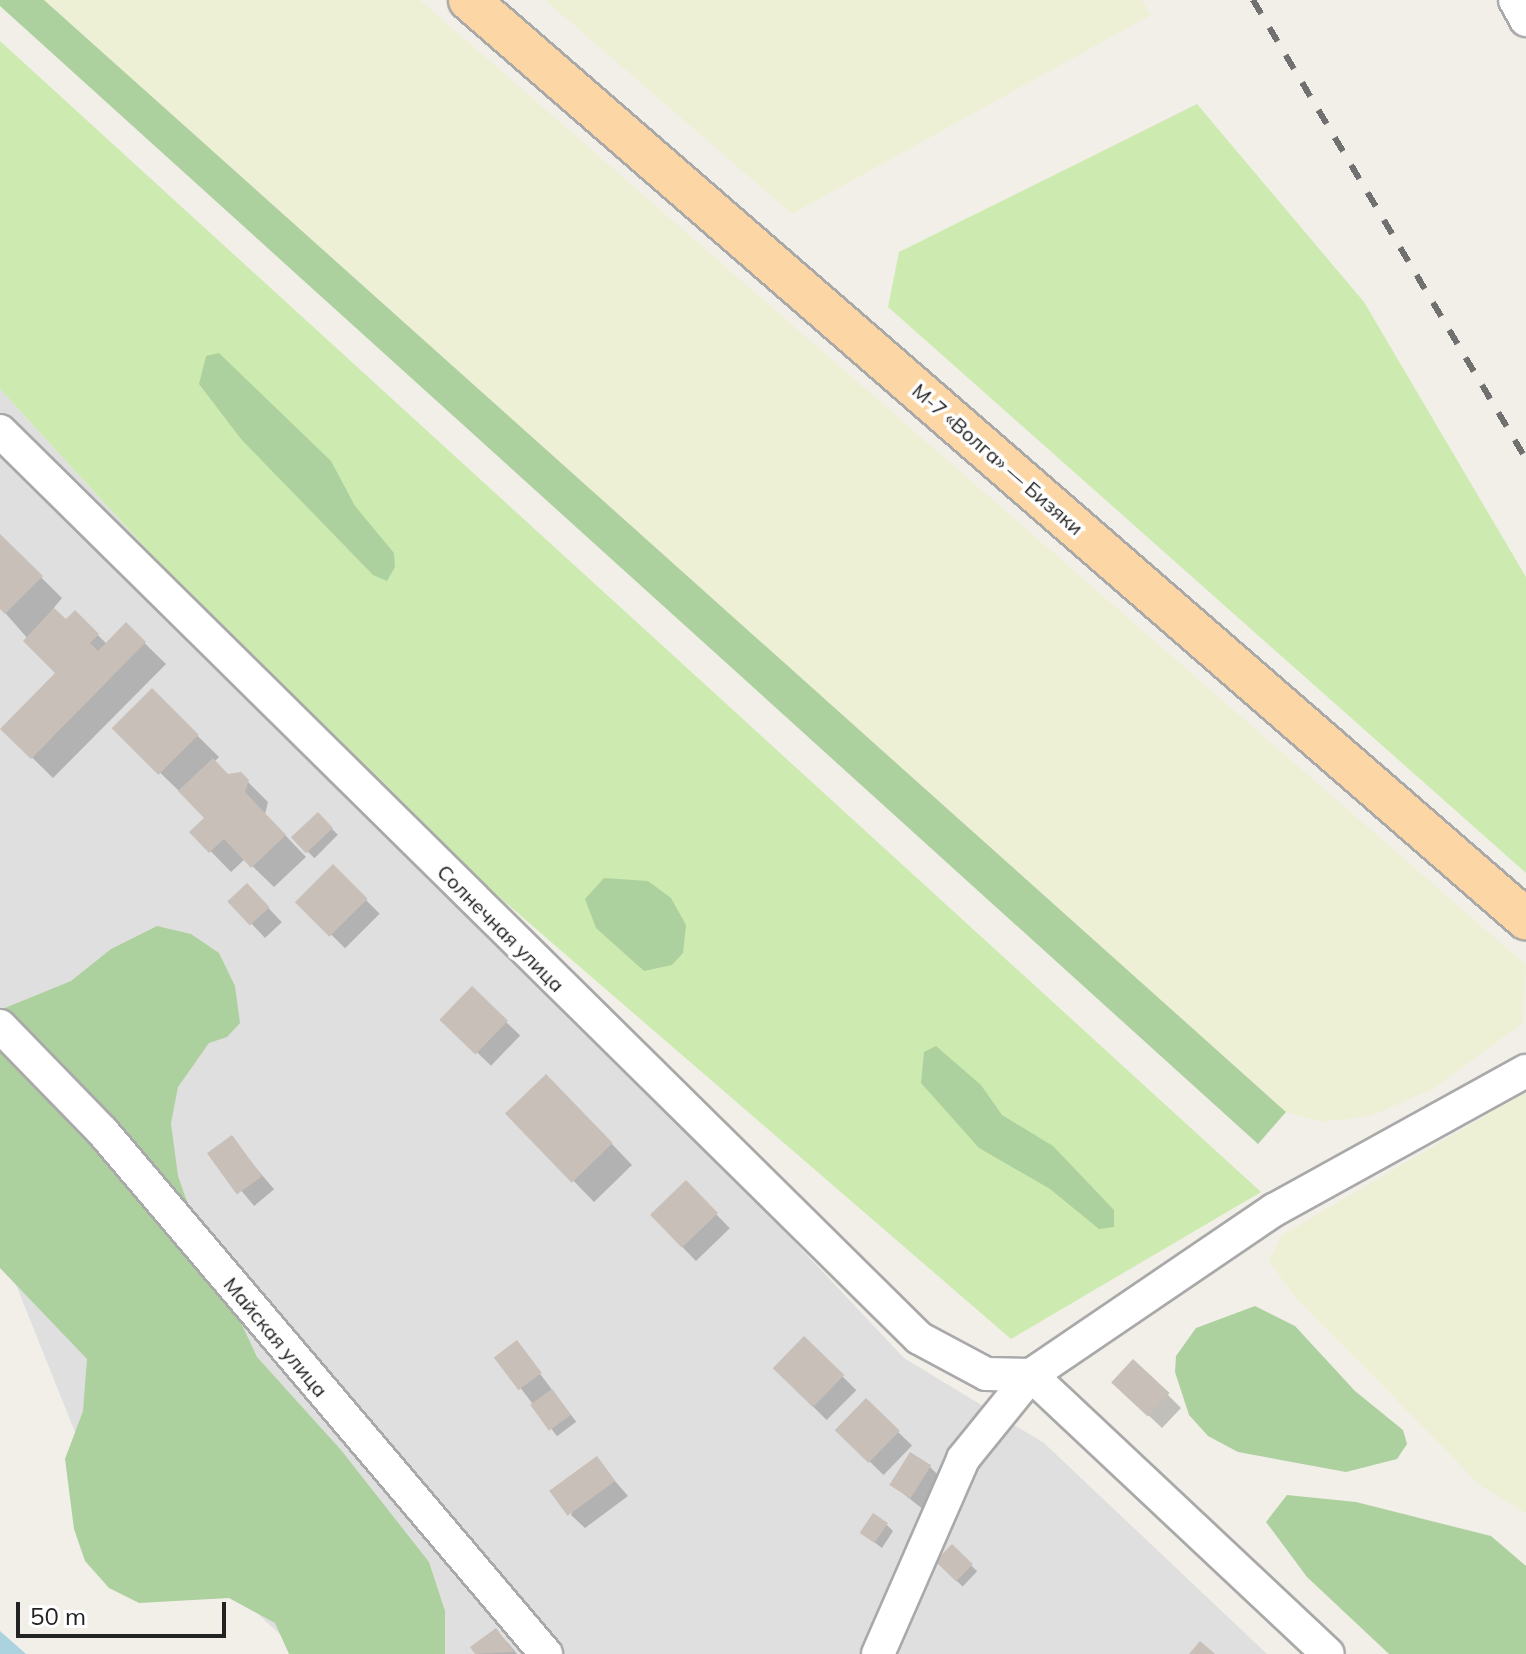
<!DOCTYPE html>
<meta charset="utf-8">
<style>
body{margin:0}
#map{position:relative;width:1526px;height:1654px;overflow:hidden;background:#f2efe9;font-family:Mulish,sans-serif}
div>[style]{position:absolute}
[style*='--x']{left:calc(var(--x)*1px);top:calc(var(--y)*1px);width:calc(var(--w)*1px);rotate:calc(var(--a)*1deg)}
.residential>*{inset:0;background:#e0dfdf}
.farmland>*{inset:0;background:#eef0d5}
.grass>*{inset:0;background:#cdebb0}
.forest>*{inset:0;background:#add19e}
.water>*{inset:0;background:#aad3df}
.shadow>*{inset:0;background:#0003;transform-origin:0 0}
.building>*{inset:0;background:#c7bfb8;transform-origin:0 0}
.roads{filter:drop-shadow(2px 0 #a9a9a9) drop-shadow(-2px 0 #a9a9a9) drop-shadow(0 2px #a9a9a9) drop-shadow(0 -2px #a9a9a9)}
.minor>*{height:32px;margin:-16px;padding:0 16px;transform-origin:16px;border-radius:16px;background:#fff}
.major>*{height:40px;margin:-20px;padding:0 20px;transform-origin:20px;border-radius:20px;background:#fcd6a4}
.rail>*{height:6px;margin-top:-3px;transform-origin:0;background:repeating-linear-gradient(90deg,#707070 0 16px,transparent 0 32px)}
span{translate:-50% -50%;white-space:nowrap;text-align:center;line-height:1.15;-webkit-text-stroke:7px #fff;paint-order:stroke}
.street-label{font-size:20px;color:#222}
.scale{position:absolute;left:16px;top:1602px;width:210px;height:36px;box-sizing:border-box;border:4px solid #222;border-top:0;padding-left:10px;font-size:24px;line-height:28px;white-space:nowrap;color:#222;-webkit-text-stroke:6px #fff;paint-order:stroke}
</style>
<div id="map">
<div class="residential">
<div style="clip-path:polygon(0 389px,339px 759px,904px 1358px,1044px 1443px,1267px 1654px,301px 1654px,83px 1452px,0 1245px)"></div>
</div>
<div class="farmland">
<div style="clip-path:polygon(44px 0,420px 0,1526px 965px,1523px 1023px,1433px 1089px,1370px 1116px,1321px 1122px,1286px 1112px)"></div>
<div style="clip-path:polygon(545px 0,1142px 0,1151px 15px,792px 214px)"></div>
<div style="clip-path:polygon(1526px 1092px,1526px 1513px,1481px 1486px,1295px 1297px,1269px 1261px,1282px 1235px)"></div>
</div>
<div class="grass">
<div style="clip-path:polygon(0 41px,1261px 1192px,1011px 1339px,339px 759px,0 389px)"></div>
<div style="clip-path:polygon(1197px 104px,1364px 302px,1526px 577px,1526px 873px,888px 307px,899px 252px)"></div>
</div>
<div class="forest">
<div style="clip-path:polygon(0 0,44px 0,1286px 1112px,1258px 1144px,0 6px)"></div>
<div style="clip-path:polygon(219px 353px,331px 461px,355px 506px,394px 553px,395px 567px,387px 581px,373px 575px,241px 439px,199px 384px,206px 356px)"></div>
<div style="clip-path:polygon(604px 878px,648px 881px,671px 898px,686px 925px,683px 953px,672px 965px,644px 971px,596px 928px,585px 899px)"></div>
<div style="clip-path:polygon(157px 926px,191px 934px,219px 953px,235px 986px,240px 1023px,227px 1037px,209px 1043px,178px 1087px,171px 1123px,178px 1176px,196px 1227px,257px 1357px,341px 1450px,429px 1562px,445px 1611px,445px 1654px,289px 1654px,275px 1623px,229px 1598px,139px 1603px,109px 1588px,85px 1561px,74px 1529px,65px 1459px,83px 1411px,87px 1359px,0 1268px,0 1010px,71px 981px,111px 949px)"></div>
<div style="clip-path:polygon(936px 1046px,981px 1085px,1002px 1115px,1053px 1146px,1114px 1210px,1114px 1227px,1099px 1229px,1050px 1189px,979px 1148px,921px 1083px,924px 1052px)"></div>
<div style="clip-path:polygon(1255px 1306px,1295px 1326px,1355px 1391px,1403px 1430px,1407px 1444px,1397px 1459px,1346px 1472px,1238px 1452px,1208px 1436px,1189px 1415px,1175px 1372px,1176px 1356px,1196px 1328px)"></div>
<div style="clip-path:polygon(1287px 1495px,1356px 1502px,1491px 1536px,1526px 1566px,1526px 1654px,1389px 1654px,1307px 1577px,1266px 1522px)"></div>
</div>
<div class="water">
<div style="clip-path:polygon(0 1631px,26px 1654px,0 1654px)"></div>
</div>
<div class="shadow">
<div style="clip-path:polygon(0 537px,62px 598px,53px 609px,66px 622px,75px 613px,107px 644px,126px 625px,166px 664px,53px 778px,3px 729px,58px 673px,0 607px)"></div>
<div style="clip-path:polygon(152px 691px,219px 757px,214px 762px,228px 776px,241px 775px,268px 802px,265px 814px,306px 857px,274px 887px,245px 859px,231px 872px,192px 832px,207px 818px,115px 729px)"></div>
<div style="left:318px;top:815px;width:28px;height:33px;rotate:45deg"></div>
<div style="left:333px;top:867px;width:66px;height:49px;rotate:45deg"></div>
<div style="left:247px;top:885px;width:51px;height:23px;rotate:47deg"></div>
<div style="left:472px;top:989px;width:67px;height:42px;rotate:44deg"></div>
<div style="clip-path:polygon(567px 1097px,632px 1165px,594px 1202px,508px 1113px)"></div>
<div style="left:231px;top:1138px;width:67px;height:26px;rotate:50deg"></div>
<div style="left:686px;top:1183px;width:63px;height:47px;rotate:46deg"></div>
<div style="left:804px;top:1338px;width:74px;height:42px;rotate:45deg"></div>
<div style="left:516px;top:1342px;width:100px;height:24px;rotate:53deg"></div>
<div style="clip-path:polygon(1167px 1394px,1181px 1408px,1162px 1428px,1128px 1396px)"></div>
<div style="left:866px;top:1401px;width:64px;height:41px;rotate:44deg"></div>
<div style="clip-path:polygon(596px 1459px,628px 1496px,585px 1528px,571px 1515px)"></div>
<div style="clip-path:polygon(929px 1466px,943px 1480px,924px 1510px,891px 1484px)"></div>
<div style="clip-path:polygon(887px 1525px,893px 1531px,882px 1548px,862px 1533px)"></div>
<div style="left:952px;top:1547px;width:35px;height:21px;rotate:44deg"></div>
<div style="clip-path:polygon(496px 1631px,509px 1644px,517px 1654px,478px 1654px,473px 1647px)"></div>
</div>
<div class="building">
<div style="clip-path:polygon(0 534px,43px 576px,5px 614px,0 609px)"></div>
<div style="clip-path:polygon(54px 608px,66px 619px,75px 610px,99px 634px,90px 643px,98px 651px,126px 622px,146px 642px,31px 759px,0 729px,55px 673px,23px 641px)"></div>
<div style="left:152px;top:688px;width:66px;height:57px;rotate:45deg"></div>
<div style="clip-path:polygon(213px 758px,228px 774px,241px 772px,249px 780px,245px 792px,286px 835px,251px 868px,224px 839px,209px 853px,189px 832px,204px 818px,178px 791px)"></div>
<div style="left:318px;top:812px;width:22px;height:37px;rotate:47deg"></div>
<div style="left:333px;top:864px;width:49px;height:54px;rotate:45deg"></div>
<div style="left:247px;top:883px;width:33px;height:27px;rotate:47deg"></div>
<div style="left:472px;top:986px;width:50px;height:47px;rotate:44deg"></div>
<div style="left:546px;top:1074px;width:96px;height:57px;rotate:46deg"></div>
<div style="left:232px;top:1135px;width:51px;height:31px;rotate:54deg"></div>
<div style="left:686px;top:1180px;width:46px;height:50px;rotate:46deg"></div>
<div style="left:804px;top:1336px;width:56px;height:45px;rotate:44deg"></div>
<div style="left:517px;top:1340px;width:41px;height:29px;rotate:53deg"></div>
<div style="left:1133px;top:1359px;width:50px;height:32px;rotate:43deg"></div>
<div style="left:552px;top:1389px;width:32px;height:27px;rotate:54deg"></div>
<div style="left:866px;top:1398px;width:47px;height:45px;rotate:44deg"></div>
<div style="left:910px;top:1452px;width:25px;height:39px;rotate:32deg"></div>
<div style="left:597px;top:1456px;width:31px;height:59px;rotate:54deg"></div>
<div style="left:873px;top:1513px;width:18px;height:24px;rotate:34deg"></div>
<div style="left:952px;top:1544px;width:29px;height:24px;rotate:44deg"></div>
<div style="clip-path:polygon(496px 1628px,514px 1652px,475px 1654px,470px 1647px)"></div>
<div style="clip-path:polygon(1200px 1641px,1215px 1654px,1189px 1654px)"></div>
</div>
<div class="roads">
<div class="minor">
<div style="--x:1515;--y:0;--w:23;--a:61"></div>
<div style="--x:0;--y:431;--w:1291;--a:44.62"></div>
<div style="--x:919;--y:1338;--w:76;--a:28.2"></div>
<div style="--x:986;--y:1374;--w:45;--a:1.3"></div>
<div style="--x:0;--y:1026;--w:148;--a:45.8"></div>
<div style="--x:103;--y:1132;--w:685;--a:49.68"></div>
<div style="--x:1031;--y:1375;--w:407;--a:43.2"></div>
<div style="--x:878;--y:1654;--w:213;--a:-66.4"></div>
<div style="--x:963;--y:1459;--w:108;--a:-51"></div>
<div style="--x:1031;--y:1375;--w:294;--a:-34.2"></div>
<div style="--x:1274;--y:1210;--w:288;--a:-28.9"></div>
</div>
<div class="major">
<div style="--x:469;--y:0;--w:1401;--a:41.01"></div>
</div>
</div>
<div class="rail">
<div style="--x:1253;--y:0;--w:534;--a:59.26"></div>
</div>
<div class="street-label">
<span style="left:998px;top:459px;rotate:41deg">М-7 «Волга» — Бизяки</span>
<span style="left:501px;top:928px;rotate:45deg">Солнечная улица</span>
<span style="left:276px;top:1337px;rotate:50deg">Майская улица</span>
</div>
<div class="scale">50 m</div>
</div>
